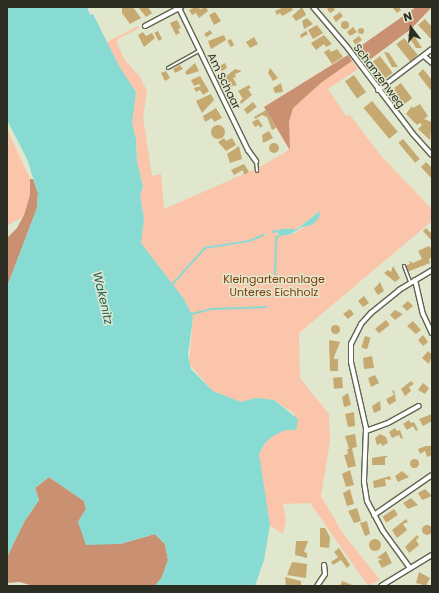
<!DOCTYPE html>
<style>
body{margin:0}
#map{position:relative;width:439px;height:593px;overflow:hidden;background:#e1e7cd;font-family:Poppins,sans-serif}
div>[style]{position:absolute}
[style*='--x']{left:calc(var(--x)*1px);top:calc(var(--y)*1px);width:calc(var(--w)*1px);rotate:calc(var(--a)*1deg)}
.green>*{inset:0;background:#fac5aa}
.forest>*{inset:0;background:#c99071}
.water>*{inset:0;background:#88dbd2}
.stream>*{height:1.5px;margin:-0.75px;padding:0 0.75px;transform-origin:0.75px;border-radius:0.75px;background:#88dbd2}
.building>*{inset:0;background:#c6a970;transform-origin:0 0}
.round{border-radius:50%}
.roads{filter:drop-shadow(1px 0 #60644e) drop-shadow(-1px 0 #60644e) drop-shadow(0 1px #60644e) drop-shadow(0 -1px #60644e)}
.service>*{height:2px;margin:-1px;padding:0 1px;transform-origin:1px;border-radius:1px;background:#fff}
.minor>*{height:4px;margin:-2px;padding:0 2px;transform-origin:2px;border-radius:2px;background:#fff}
span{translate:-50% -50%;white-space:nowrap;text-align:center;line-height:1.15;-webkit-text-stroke:3px #e1e7cd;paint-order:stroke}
.street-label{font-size:11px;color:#2b2d23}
.park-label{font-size:11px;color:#823b0a}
.water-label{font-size:12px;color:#20635d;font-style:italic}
.frame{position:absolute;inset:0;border:8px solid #2b2d23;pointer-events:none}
.north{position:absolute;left:391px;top:8px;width:40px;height:40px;-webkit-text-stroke:3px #e1e7cd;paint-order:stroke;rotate:344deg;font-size:11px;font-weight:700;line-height:16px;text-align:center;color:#2b2d23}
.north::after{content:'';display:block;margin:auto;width:14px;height:18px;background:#2b2d23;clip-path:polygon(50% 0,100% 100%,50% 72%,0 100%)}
</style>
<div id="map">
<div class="green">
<div style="clip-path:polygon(evenodd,138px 26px,139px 28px,118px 39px,117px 43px,124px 59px,140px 77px,147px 91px,143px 117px,152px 176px,161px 174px,164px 209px,258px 168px,289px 150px,264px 107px,348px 55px,358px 69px,328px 89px,346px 116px,350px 115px,382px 157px,432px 209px,432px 221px,299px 333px,300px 378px,329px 414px,330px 441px,321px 496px,342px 532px,380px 580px,368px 586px,310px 503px,283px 504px,286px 520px,283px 534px,269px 525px,259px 454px,265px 443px,273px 436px,285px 430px,291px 430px,295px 414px,274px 400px,256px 398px,241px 402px,213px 391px,189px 364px,193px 317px,184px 299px,141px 243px,144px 218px,140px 195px,143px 187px,137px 162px,136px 139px,132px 123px,136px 92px,124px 76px,107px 42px,138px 26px,320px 211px,317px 219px,293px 234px,278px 235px,275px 231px,296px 229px,320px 211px)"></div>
<div style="clip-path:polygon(7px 129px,30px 179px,30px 195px,23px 217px,7px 225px)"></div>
</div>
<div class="forest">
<div style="clip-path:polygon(416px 7px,432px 7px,411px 29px,364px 64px,355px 50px)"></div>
<div style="clip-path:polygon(348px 55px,352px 61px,322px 82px,293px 108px,289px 122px,290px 150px,264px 107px)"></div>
<div style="clip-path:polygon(30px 179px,33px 179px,38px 193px,37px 208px,7px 287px,7px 238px,17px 228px,24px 215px,30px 195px)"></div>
<div style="clip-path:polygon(49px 477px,84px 501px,86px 509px,78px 522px,120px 544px,155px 534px,165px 544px,168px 560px,162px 577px,155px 586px,33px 586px,20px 582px,7px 583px,7px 557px,24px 522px,39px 500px,35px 488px)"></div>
</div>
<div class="water">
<div style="clip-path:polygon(7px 7px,87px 7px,90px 15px,93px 14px,119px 66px,136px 92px,132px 123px,136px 139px,137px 162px,143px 187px,140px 195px,144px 218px,141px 243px,184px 299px,193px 317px,188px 355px,191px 369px,213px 391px,241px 402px,256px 398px,274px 400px,298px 419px,296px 430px,285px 430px,273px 436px,265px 443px,259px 454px,270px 525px,264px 560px,255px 586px,155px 586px,162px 577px,168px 560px,165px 544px,155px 534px,120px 544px,86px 545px,78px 522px,86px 509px,84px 501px,49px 477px,35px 488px,39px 500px,24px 522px,7px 557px,7px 287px,37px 208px,38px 193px,27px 159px,7px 120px)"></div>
<div style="clip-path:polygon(320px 211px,319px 218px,312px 225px,302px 227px,291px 234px,281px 236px,276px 232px,280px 229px,297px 229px)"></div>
</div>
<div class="stream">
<div style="--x:273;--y:232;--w:3;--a:-18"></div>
<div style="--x:276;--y:237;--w:3;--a:-18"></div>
<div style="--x:275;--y:275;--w:37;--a:-88"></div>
<div style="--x:172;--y:285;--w:50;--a:-48.3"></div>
<div style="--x:205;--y:248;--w:45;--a:-9"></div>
<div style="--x:249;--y:241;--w:16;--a:-22"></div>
<div style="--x:192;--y:314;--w:21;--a:-14"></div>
<div style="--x:212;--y:309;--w:54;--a:-2.1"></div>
</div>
<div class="building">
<div style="clip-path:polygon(122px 7px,133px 7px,141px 18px,130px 24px,122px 13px)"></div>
<div style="clip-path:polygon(138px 7px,148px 7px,152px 13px,146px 17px)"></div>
<div style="clip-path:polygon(195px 7px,201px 9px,206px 7px,208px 11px,199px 18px,196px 13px,192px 15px,189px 10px)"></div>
<div style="clip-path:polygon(284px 7px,291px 7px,293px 10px,282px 16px,280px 13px,277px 15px,275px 11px)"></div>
<div style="clip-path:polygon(302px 7px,306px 15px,296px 21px,292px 16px)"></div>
<div style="clip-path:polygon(329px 7px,333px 7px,335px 10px,330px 13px,327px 9px)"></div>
<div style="clip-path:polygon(392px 7px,399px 7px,401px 10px,397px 13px)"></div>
<div style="clip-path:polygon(215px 12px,221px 21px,214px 25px,209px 15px)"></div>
<div style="clip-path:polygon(340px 12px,343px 16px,336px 22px,333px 17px)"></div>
<div style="clip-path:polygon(307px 18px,313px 24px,304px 29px,302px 21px)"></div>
<div style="clip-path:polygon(425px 19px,432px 27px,432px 40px,418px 25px)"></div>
<div style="clip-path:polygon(177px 20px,181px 28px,178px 29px,180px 33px,176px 35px,170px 23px)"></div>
<div class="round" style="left:341px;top:21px;width:8px;height:8px"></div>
<div style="clip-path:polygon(317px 25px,323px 33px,313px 39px,308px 30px)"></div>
<div style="clip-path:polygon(353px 27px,357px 32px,350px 36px,347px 32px)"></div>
<div class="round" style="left:358px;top:28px;width:6px;height:6px"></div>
<div style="left:210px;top:30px;width:4px;height:7px;rotate:56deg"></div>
<div style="left:158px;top:31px;width:9px;height:4px;rotate:63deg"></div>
<div style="clip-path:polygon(306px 31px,308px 34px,301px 38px,300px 35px)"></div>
<div style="clip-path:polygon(143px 32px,146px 36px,152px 33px,155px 38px,144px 47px,138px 35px)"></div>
<div style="clip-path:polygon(407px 34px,413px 34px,422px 48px,416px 48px)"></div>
<div style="clip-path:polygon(224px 35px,226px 40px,211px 49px,208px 41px)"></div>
<div style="clip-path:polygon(324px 35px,332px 44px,326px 47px,324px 44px,316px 50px,311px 43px)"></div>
<div style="left:359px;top:36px;width:5px;height:8px;rotate:53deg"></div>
<div style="clip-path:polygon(254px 37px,258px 44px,250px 48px,246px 42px)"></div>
<div style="left:404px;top:38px;width:22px;height:10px;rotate:51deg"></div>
<div style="left:231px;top:39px;width:7px;height:4px;rotate:63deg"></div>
<div style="clip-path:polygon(329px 49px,331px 52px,337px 49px,343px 57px,332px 64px,324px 52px)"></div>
<div style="clip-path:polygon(384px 52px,389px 53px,398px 67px,392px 67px)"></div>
<div style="left:380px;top:56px;width:21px;height:9px;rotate:53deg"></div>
<div style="clip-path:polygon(195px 63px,199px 71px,187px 75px,185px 72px)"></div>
<div style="clip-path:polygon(225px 63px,227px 68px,222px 71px,219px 66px)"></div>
<div style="clip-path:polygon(180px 65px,183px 69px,175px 73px,173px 69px)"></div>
<div style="clip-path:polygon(270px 68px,278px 78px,273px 81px,268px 73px)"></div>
<div style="clip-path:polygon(235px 69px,242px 71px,235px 74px,236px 77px,233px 78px,237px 85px,230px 87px,225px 77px)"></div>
<div style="clip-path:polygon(423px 69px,432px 80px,432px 92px,418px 74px)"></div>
<div style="clip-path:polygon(166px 71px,170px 78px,165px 81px,161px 73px)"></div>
<div style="left:354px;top:75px;width:21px;height:11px;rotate:55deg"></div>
<div style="clip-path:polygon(200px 76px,209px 91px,203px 95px,200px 90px,196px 92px,194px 88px,201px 86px,199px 84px,194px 86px,191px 80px)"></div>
<div style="clip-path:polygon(281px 83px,283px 92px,275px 93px,273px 88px)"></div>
<div style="left:401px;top:83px;width:19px;height:15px;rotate:54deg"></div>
<div style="clip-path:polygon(249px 85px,251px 88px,248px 89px,252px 95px,241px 104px,240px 101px,243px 99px,238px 91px)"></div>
<div style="clip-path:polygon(211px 94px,214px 100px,202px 113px,196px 101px)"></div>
<div style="left:372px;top:101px;width:40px;height:11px;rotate:50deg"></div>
<div style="left:253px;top:102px;width:6px;height:12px;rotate:51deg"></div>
<div style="clip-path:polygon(420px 104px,428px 116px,424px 119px,432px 122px,430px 140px,418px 129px,422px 125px,420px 123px,417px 125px,406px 114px,412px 106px,413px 108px)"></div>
<div style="clip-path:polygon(216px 108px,222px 118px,214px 122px,212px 118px,205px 122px,203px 116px)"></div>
<div style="clip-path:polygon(266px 110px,276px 128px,272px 130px,267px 117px,262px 115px,255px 119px,254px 117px)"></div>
<div style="clip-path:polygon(258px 119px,263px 126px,260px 128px,259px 125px,255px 127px,252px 122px)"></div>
<div class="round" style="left:211px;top:125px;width:14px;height:14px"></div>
<div style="clip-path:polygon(269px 131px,273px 138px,263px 143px,262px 135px)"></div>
<div style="clip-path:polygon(224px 138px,226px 141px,232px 138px,236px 145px,226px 151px,218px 142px)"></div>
<div style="left:403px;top:139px;width:26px;height:6px;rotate:50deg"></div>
<div class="round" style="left:269px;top:143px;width:10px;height:10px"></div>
<div style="clip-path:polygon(239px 146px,242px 159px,230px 163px,227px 154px)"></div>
<div style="clip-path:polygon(426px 162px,432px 168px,432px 179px,421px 167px)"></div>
<div style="clip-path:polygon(244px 164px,249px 172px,244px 175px,243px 170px,234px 175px,231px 170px)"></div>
<div style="clip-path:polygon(426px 228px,432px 234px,432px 241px,423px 231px)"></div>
<div style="clip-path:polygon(429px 246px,432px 249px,432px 257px,429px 259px,430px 263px,407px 272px,405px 266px,410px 264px,409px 261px,413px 263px,422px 259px,418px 251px)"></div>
<div style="clip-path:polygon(393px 266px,400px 278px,395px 282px,384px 273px,388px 270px,391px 272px)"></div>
<div style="clip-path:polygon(380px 282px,384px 291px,378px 295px,374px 289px)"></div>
<div style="clip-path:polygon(364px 296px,369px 303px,363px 307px,358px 301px)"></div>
<div style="clip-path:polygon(408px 301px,413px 306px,407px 311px,402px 306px)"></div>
<div style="clip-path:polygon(350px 309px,354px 314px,348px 319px,343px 314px)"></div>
<div style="clip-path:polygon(395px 310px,403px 314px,395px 320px,390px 315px)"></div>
<div style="left:386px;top:320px;width:6px;height:14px;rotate:51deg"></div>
<div style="clip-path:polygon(413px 321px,421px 330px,416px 334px,407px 326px)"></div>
<div class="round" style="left:330.5px;top:324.5px;width:9px;height:9px"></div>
<div style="clip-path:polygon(423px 335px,428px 342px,423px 346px,418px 340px)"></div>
<div style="left:365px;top:336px;width:6px;height:12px;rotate:18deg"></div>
<div style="clip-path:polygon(329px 340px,340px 342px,334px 357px,334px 359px,338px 359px,338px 371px,330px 371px)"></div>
<div style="clip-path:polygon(428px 351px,432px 355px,429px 364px,422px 358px)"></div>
<div style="clip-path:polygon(372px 356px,374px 368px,364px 369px,363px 358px)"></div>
<div style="clip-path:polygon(375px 375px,379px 383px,371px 387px,368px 378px)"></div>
<div style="left:342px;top:377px;width:11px;height:9px;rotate:85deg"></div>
<div style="clip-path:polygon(411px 381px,414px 384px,409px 387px,411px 391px,405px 396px,401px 389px)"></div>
<div style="clip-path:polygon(423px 383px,429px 388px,425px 394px,418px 390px)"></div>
<div style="clip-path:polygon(394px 390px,396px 401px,389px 405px,386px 399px,394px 395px,392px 391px)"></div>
<div style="clip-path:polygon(348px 393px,351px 405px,344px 407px,342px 397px)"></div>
<div style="clip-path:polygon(380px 401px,381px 410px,374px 413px,372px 406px)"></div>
<div style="clip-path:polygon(354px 412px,355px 426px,348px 427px,345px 414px)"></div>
<div style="clip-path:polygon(432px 414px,432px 421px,423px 426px,419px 419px)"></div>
<div style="clip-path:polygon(409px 420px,411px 423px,414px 422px,418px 430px,416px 431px,413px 426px,407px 430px,403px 424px)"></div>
<div style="clip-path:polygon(395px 428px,397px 431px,400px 430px,403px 438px,401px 439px,399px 435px,392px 438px,389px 432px)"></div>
<div style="clip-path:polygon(355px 434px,357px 447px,352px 448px,356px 466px,348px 468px,344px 455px,348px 454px,347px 449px,349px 449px,345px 436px)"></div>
<div style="clip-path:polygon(380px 434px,386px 437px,388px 443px,382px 446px,381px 443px,377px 445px,375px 438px)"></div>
<div style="clip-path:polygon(426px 446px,432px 446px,432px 455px,427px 457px,425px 451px,420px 454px,418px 449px)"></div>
<div style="clip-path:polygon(384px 456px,388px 456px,385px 458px,385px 465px,372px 465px,372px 458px)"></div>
<div class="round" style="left:409.5px;top:458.5px;width:9px;height:9px"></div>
<div style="clip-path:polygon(350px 470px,354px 485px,346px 487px,342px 474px)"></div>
<div style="clip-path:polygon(402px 471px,409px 477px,398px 482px,395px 476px)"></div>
<div style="clip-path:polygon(390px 476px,391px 480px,385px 479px,386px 486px,374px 488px,373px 481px)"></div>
<div style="clip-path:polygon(350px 489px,354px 504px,347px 506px,343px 493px)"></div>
<div style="clip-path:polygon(425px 489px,432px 496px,422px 500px,418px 493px)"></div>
<div style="clip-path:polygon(411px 498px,418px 505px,408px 509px,403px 503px)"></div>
<div style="clip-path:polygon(357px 508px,361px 521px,354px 523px,348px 511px)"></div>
<div style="left:394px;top:509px;width:7px;height:14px;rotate:56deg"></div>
<div style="clip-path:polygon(406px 519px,408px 522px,403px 524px,407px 530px,397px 538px,392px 530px)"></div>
<div style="clip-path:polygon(367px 521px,370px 534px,365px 536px,360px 523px)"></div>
<div class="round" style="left:422px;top:525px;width:10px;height:10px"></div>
<div style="clip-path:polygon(320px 528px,325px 528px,330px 537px,329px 548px,320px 547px)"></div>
<div style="clip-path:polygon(417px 535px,419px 537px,416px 540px,419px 545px,409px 553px,405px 547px)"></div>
<div class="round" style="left:369px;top:539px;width:12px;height:12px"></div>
<div style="clip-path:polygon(296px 541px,308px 541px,304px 552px,307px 553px,307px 558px,295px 555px)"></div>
<div style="clip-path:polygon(339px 548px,350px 565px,347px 568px,341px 560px,333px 565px,331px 562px,338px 557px,334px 552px)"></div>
<div style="clip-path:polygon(386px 551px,392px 563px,382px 568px,378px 561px,382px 559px,377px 558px)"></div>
<div style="clip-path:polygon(292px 562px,307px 564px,306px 578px,287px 575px)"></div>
<div style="clip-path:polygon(419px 572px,430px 578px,426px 586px,416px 583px)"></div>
<div style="clip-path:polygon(285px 577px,301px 581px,301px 585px,286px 586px)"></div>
<div style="clip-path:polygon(342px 581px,355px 586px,340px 586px)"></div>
</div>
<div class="roads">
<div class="service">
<div style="--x:168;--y:68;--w:35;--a:-29"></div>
<div style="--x:256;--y:161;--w:10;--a:84"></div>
<div style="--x:404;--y:266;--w:17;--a:69"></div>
</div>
<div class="minor">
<div style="--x:313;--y:7;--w:52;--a:49.6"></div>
<div style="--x:347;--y:47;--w:109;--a:52.8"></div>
<div style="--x:413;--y:134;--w:28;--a:48"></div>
<div style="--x:179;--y:8;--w:158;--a:64.1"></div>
<div style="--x:248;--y:150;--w:14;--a:54"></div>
<div style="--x:145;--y:26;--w:41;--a:-27.8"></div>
<div style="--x:424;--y:56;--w:11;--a:41"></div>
<div style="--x:378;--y:90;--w:68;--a:-37.2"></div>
<div style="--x:415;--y:280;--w:35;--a:77"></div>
<div style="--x:423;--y:314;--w:21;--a:65"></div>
<div style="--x:366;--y:431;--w:23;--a:-20"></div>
<div style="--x:388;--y:423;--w:35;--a:-29"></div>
<div style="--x:374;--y:515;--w:70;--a:-34.6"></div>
<div style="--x:410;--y:568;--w:46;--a:-126.1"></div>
<div style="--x:383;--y:531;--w:34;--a:-118"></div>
<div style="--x:367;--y:501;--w:20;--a:-99"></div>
<div style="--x:364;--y:481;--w:53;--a:-87.8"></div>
<div style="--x:366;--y:428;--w:68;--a:-102.8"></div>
<div style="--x:351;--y:362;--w:18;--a:-90"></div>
<div style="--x:351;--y:344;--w:22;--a:-63"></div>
<div style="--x:361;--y:324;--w:15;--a:-48"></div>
<div style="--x:371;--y:313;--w:36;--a:-39"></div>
<div style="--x:399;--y:290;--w:39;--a:-31"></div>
<div style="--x:317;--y:586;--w:14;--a:-56"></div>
<div style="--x:325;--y:574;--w:9;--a:-96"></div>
<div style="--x:381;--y:586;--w:60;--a:-31.3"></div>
</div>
</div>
<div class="street-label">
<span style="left:379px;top:76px;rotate:53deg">Schanzenweg</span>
<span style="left:224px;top:81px;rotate:64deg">Am Schaar</span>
</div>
<div class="park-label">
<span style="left:274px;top:286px">Kleingartenanlage<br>Unteres Eichholz</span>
</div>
<div class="water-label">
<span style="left:103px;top:298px;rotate:77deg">Wakenitz</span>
</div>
<div class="frame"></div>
<div class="north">N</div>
</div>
